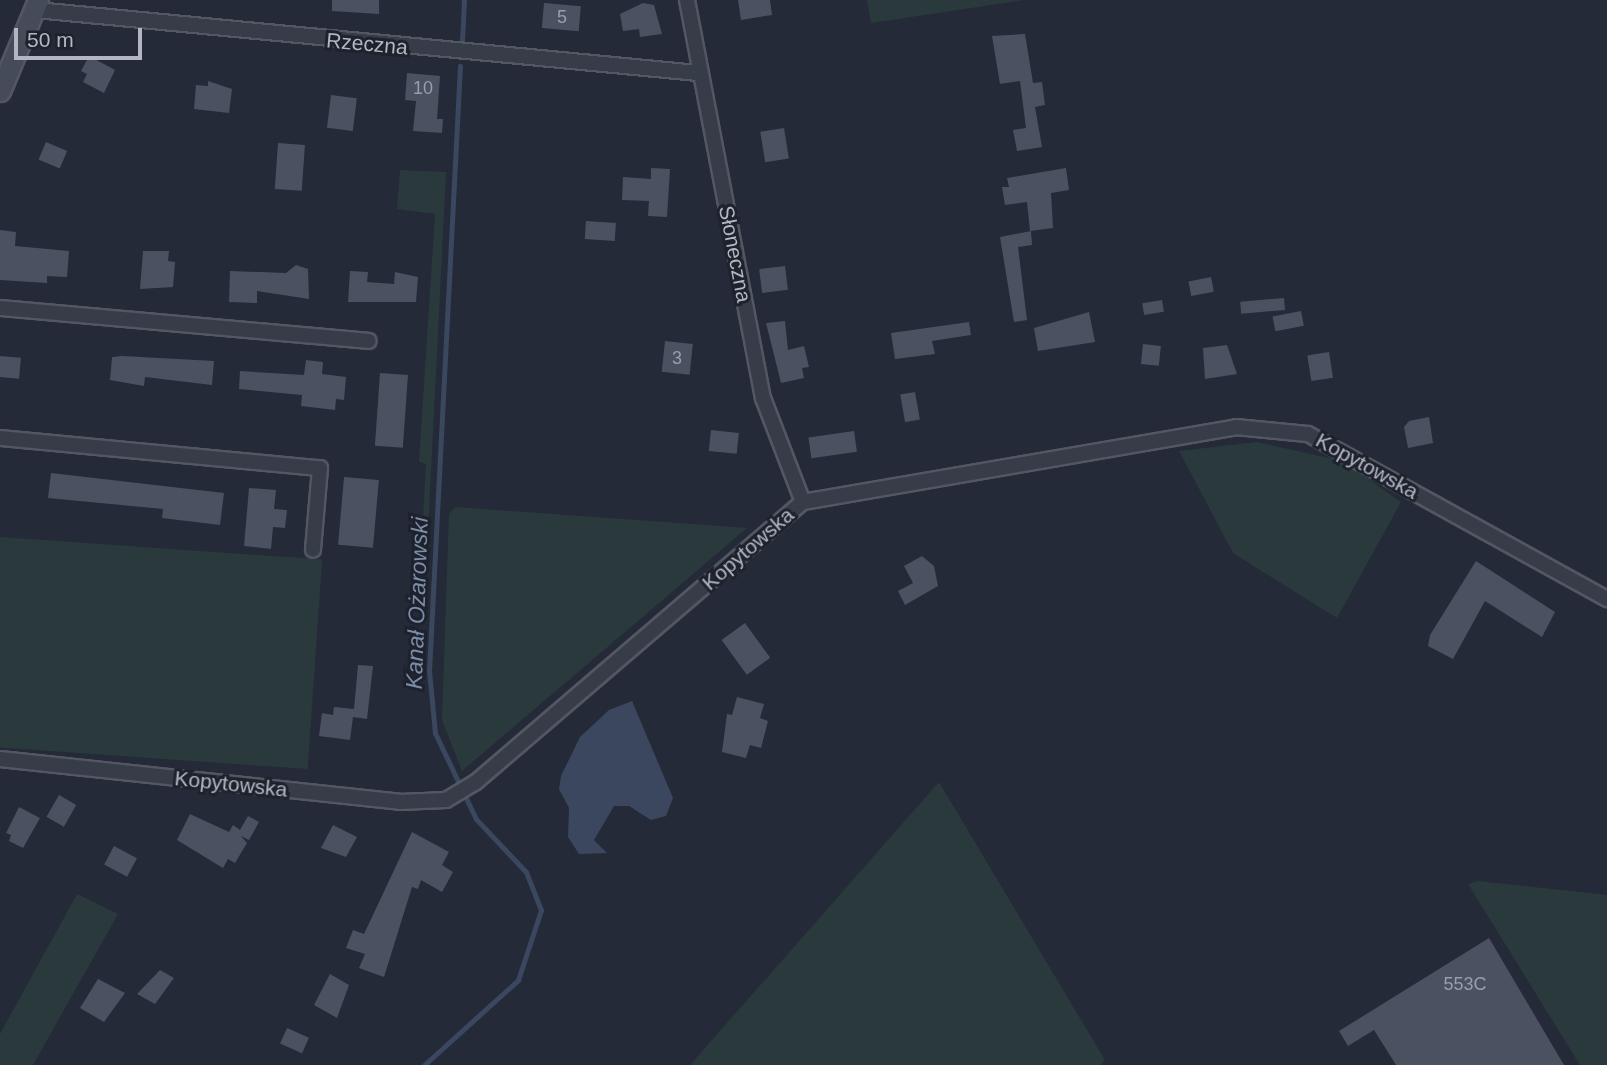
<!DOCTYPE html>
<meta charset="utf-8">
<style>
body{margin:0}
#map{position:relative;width:1607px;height:1065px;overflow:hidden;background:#242a37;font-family:Helvetica,sans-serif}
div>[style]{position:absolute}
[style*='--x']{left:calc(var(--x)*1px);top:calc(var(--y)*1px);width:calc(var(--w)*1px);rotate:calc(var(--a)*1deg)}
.green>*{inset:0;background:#2a3a3c;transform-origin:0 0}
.water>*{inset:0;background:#3b475f}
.stream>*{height:5px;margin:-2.5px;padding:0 2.5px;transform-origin:2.5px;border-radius:2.5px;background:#3b475f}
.building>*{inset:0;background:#4b5161;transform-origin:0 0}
.roads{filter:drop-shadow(2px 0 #535763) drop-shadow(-2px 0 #535763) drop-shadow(0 2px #535763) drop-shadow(0 -2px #535763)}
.minor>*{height:14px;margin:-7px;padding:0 7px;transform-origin:7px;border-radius:7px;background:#373d48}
.secondary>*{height:19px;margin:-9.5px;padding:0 9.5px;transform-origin:9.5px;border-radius:9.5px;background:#464b5a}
span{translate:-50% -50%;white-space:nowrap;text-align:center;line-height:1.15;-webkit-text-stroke:6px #1d222d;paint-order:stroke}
.number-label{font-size:18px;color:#999eab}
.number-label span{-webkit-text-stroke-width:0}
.street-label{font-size:21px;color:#b3b7c4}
.water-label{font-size:23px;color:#7d8ca9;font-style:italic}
.scale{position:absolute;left:14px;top:28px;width:128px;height:32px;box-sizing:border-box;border:4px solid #b3b7c4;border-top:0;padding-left:9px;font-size:21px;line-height:24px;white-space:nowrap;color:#b3b7c4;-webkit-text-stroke:5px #1d222d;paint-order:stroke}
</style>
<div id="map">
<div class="green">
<div style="clip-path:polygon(867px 0,1024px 0,871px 23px)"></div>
<div style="clip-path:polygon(400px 170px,446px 172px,426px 572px,420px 572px,426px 464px,419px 462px,435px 214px,397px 209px)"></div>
<div style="clip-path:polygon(1257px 442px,1342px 461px,1401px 502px,1337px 618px,1233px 553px,1179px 451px)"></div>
<div style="clip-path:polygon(456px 507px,747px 528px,462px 771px,442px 720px,449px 514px)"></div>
<div style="left:0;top:537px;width:323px;height:210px;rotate:4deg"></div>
<div style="clip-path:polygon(939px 782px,1105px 1060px,1101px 1065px,690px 1065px)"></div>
<div style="clip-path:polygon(1478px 881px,1607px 895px,1607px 1065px,1580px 1065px,1468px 884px)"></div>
<div style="clip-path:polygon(77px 894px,118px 914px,33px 1065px,0 1065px,0 1034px)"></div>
</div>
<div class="water">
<div style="clip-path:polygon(632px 701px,673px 798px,666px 816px,651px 820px,629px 806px,614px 806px,594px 840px,607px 853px,579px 854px,568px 837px,569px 808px,559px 789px,561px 776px,580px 737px,609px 710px)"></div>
</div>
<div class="stream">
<div style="--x:462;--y:42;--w:42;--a:-87.3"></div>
<div style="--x:424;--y:1065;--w:127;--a:-42.1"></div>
<div style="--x:518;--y:980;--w:74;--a:-71.8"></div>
<div style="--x:541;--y:910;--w:41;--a:-111.5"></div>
<div style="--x:526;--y:872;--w:73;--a:-133.3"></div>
<div style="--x:476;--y:819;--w:95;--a:-115.5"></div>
<div style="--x:435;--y:733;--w:62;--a:-95.5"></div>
<div style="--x:429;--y:671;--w:606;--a:-87.07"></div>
</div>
<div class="building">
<div style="clip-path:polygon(332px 0,379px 0,379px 14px,332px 11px)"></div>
<div style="clip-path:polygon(738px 0,770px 0,772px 15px,741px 20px)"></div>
<div style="left:544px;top:3px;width:37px;height:25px;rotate:5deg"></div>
<div style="clip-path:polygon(643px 3px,654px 5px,662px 34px,640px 37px,639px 29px,623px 31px,620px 14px)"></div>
<div style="clip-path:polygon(1025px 34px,1033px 83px,1042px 82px,1045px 105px,1035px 107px,1042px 147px,1017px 151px,1013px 130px,1026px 128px,1020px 81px,1000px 84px,992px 36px)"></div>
<div style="clip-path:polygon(89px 56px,115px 70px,104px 93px,83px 82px,87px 74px,81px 71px)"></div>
<div style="clip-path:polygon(407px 73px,440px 76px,437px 119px,443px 119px,442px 133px,413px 131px,416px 101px,405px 100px)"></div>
<div style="clip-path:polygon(208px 81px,232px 89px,229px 113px,194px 109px,196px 85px,208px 86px)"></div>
<div style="left:331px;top:95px;width:26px;height:33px;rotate:7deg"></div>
<div style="left:784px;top:128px;width:31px;height:24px;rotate:81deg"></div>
<div style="left:46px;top:142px;width:23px;height:19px;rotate:23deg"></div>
<div style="left:278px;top:143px;width:27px;height:46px;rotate:4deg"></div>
<div style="clip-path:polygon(651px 168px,670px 169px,667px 217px,648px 216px,649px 201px,622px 200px,623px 177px,651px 179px)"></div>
<div style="clip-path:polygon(1066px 168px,1069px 190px,1051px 193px,1053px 228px,1030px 231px,1027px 202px,1005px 205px,1002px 187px,1009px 187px,1007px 178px)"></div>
<div style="left:586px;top:221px;width:30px;height:18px;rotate:4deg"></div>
<div style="clip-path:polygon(0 230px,16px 232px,15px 246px,69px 251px,67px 277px,47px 276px,47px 283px,0 280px)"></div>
<div style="clip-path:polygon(1031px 231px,1032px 245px,1018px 247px,1027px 320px,1014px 322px,1000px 237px)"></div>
<div style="clip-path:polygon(143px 251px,169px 251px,168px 261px,175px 262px,173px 287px,140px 289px)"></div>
<div style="clip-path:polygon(296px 265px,308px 269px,309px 299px,257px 291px,257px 303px,229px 302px,230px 271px,286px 273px)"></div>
<div style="left:785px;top:266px;width:24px;height:26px;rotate:83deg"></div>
<div style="clip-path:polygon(350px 271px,368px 272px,367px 282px,394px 284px,395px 272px,418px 277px,416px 302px,348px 302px)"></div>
<div style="left:1211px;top:277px;width:15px;height:23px;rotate:79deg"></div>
<div style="left:1284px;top:298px;width:12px;height:44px;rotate:85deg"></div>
<div style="left:1162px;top:300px;width:12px;height:20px;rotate:81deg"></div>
<div style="left:1301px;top:311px;width:15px;height:29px;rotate:79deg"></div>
<div style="clip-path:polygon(1089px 312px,1095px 342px,1038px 351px,1034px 328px)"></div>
<div style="clip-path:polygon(785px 321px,788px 350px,804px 346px,809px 367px,802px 368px,804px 378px,781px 383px,766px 323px)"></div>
<div style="clip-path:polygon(969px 322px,971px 335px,932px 341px,935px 354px,895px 359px,891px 333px)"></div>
<div style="left:665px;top:341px;width:28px;height:31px;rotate:6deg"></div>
<div style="left:1143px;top:344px;width:18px;height:20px;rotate:6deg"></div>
<div style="clip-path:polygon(1227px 345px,1237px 374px,1205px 379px,1203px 348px)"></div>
<div style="left:1329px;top:352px;width:26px;height:22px;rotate:81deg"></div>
<div style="left:0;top:356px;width:21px;height:21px;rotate:5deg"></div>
<div style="clip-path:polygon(122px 356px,214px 361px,212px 385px,145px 377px,144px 386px,110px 380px,112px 357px)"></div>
<div style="clip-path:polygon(306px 360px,323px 362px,322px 374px,346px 377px,344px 400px,336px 399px,335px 410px,301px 406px,302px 395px,239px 389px,240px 371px,304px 375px)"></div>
<div style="left:380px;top:373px;width:28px;height:73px;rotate:4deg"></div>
<div style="left:915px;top:392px;width:28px;height:15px;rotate:80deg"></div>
<div style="clip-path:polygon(1429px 417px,1433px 443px,1408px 448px,1404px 427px,1409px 421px)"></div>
<div style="left:711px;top:430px;width:28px;height:21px;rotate:6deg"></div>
<div style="left:854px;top:431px;width:21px;height:46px;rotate:82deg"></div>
<div style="clip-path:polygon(51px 473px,224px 493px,220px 525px,162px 518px,163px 509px,48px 498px)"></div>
<div style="left:344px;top:477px;width:35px;height:68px;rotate:5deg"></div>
<div style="clip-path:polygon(249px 488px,276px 490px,274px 509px,287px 510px,285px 528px,273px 527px,271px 549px,244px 546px)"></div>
<div style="clip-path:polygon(922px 556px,934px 566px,938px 586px,905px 605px,898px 591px,913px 583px,904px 566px)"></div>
<div style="clip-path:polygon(1476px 561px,1555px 612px,1542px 637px,1485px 601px,1453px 659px,1428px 646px,1430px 635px)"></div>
<div style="left:745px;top:623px;width:43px;height:29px;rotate:54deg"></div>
<div style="clip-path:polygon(358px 665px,373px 666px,367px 719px,353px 717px,350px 740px,319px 736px,322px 713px,333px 715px,334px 707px,354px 709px)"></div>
<div style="clip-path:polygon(737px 697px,764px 704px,760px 718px,768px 721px,761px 748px,750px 745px,746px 758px,722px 752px,727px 714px,732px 715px)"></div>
<div style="left:59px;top:795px;width:20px;height:25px;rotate:30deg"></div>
<div style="clip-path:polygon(19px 807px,40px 818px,23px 848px,9px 841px,11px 835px,6px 833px)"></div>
<div style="clip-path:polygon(190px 814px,229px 832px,233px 825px,240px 830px,248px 816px,259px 822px,249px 840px,241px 836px,247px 843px,235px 863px,228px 859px,223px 868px,177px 840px)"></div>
<div style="clip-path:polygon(333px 825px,357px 837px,346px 857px,321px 848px)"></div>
<div style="clip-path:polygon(412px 832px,449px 852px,442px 865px,453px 872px,442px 892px,421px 880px,418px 889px,412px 887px,384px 977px,359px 968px,365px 954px,346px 948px,353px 930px,364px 934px)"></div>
<div style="left:114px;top:846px;width:26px;height:21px;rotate:28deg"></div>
<div style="clip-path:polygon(1489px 938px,1564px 1065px,1396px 1065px,1374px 1030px,1348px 1046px,1339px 1031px)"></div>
<div style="clip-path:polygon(160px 970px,174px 978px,155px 1004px,137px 994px)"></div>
<div style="clip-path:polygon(330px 974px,349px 985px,337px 1018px,314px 1005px)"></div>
<div style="clip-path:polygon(98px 979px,125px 993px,104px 1022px,80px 1008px)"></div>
<div style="left:287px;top:1028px;width:24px;height:17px;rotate:24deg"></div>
</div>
<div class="roads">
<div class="minor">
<div style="--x:687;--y:0;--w:405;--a:79.2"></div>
<div style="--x:763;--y:398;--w:111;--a:69"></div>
<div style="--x:36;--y:10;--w:665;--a:5.44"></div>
<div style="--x:0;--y:308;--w:370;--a:5.1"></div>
<div style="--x:0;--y:438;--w:321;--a:5.4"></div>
<div style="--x:320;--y:468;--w:82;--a:94.9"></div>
<div style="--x:0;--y:759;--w:402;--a:6.1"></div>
<div style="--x:400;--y:802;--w:46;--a:-2.5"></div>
<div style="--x:446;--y:800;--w:35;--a:-31"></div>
<div style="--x:476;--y:782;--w:430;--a:-40.6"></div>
<div style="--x:803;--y:502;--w:439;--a:-9.8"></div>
<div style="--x:1236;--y:427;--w:72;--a:5.6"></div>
<div style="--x:1308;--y:434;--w:342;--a:28.9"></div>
</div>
<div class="secondary">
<div style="--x:0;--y:91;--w:99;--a:-67.3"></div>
</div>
</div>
<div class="number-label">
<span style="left:562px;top:17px">5</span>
<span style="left:423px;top:88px">10</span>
<span style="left:677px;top:358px">3</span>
<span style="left:1465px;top:984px">553C</span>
</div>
<div class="street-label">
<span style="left:367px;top:44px;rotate:5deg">Rzeczna</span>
<span style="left:735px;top:254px;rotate:79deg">Słoneczna</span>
<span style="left:1367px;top:466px;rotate:29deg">Kopytowska</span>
<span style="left:748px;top:549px;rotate:-41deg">Kopytowska</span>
<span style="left:231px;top:784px;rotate:6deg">Kopytowska</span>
</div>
<div class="water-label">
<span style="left:417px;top:603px;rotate:-88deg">Kanał Ożarowski</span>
</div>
<div class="scale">50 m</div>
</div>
